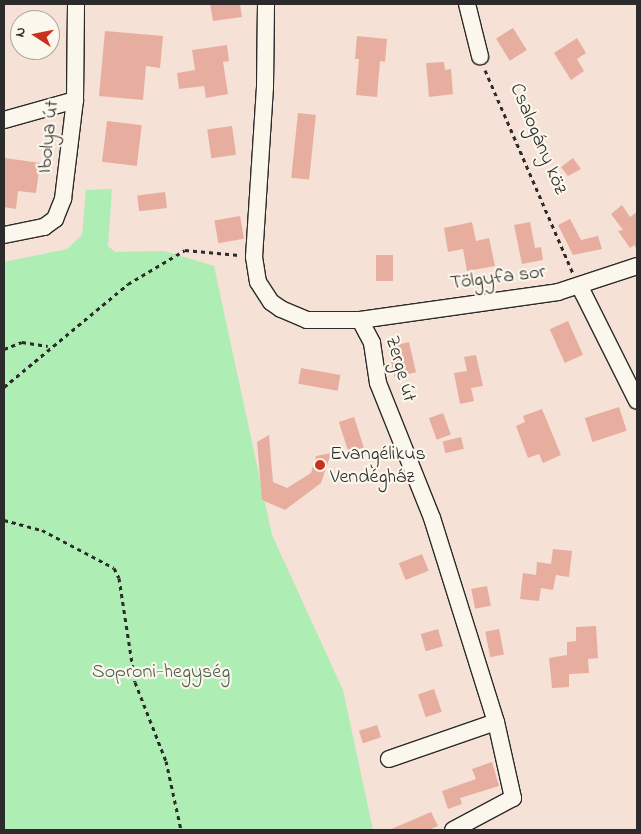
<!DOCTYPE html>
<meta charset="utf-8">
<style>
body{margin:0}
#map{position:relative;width:641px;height:834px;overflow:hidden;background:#f5e1d5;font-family:"Indie Flower",sans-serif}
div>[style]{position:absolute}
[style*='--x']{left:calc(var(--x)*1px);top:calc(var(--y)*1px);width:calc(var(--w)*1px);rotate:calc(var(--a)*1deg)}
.green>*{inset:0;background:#aeedb4}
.building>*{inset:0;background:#e7aea0;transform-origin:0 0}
.path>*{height:3px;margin-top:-1.5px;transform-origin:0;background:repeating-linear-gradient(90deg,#2b2b2b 0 4px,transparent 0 8px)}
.roads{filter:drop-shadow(1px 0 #2b2b2b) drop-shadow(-1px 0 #2b2b2b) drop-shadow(0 1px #2b2b2b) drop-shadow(0 -1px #2b2b2b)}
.minor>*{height:16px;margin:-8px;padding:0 8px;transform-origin:8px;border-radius:8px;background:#fbf7ec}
.dots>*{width:14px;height:14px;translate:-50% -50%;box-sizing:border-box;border:2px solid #fbf7ec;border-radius:50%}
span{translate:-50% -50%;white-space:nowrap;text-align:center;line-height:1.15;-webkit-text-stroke:4.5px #fbf7ec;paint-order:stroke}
.street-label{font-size:20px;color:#2b2b2b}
.poi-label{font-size:20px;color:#2b2b2b}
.left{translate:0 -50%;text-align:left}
.park-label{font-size:20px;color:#4c5c4d}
.frame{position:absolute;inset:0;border:5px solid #2b2b2b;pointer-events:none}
.north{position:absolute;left:10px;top:10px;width:50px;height:50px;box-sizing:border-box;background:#fbf7ec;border:1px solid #a8a59f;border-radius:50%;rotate:281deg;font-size:14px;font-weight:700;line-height:20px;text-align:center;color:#2b2b2b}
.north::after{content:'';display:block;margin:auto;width:18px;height:22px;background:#c8321e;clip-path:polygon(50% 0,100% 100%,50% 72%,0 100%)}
</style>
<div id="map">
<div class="green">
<div style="clip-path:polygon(112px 189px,108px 246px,115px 252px,164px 251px,214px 266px,272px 535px,343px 690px,373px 830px,4px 830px,4px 262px,67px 249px,82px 235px,86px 190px)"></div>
</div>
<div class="building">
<div style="clip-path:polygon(210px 4px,240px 4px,242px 17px,213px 21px)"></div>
<div style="left:513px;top:28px;width:26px;height:20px;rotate:58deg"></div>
<div style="clip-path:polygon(105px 31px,163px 36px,160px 68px,146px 66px,143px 100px,99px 96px)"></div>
<div style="clip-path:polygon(357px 36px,387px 39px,385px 62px,380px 61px,377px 97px,356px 95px,359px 59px,355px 59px)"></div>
<div style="clip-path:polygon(577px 38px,586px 53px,577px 59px,584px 71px,571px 80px,554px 53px)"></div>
<div style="clip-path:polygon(227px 45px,229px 61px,223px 62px,228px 94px,206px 98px,204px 86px,179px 89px,177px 73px,195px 70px,192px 50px)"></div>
<div style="clip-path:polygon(444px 62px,445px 70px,451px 69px,453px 94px,429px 97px,426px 63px)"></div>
<div style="left:298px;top:113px;width:18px;height:65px;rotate:6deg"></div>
<div style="left:107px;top:121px;width:35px;height:41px;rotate:7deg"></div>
<div style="left:232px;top:126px;width:29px;height:25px;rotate:82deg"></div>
<div style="clip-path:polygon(5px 158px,40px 163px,36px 193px,18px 191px,16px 209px,4px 207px)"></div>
<div style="clip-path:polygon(573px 158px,581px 169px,568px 176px,561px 167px)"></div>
<div style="left:165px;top:192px;width:16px;height:28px;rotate:83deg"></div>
<div style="clip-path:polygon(622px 205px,630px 217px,637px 212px,637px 249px,634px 245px,630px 248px,618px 231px,623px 230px,611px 214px)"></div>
<div style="left:240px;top:216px;width:23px;height:26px;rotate:80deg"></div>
<div style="clip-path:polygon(570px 219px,581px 240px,598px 236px,602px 249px,573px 255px,558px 225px)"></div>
<div style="clip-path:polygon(472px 222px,476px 241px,489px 238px,495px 266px,467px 271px,463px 249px,448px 252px,444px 228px)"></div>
<div style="clip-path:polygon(530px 222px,535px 248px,541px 247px,543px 260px,522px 264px,514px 225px)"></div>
<div style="left:376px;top:255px;width:17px;height:26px"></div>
<div style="left:568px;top:321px;width:37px;height:20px;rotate:66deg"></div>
<div style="left:409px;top:342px;width:31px;height:22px;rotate:77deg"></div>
<div style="clip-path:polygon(476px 355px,483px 386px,471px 388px,474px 401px,460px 404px,454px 373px,467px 371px,464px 357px)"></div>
<div style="left:301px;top:368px;width:40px;height:16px;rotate:10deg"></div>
<div style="left:619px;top:407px;width:25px;height:36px;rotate:72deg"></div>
<div style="clip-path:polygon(542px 409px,561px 455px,543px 463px,539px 454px,528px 458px,516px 426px,525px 422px,523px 416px)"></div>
<div style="left:443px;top:413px;width:23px;height:15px;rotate:70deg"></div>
<div style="left:354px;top:417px;width:32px;height:16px;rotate:72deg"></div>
<div style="clip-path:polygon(269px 435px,273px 482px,287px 488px,311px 473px,316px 456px,331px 453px,321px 483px,285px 510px,262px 500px,257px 442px)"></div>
<div style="left:461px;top:437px;width:12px;height:19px;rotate:76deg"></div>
<div style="clip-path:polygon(553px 549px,572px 551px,569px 577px,556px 575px,553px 590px,541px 588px,539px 601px,520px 599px,523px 573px,536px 575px,537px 562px,551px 564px)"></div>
<div style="left:422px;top:554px;width:18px;height:25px;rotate:68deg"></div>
<div style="left:487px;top:586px;width:20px;height:16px;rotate:79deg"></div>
<div style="clip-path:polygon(596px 626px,598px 658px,588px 659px,589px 673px,569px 674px,569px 687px,552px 688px,549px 658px,567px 655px,567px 642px,576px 641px,576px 627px)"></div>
<div style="left:438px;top:629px;width:18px;height:18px;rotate:74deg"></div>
<div style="left:499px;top:629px;width:26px;height:14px;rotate:79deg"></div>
<div style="left:434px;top:689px;width:24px;height:17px;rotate:71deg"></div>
<div style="left:377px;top:725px;width:13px;height:19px;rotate:72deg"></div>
<div style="clip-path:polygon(492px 762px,499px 786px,460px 798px,462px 804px,448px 809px,442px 791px,476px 779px,472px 769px)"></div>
<div style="clip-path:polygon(431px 812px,438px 826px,428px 830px,389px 830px)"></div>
</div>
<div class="path">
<div style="--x:485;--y:70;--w:221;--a:66.6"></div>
<div style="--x:4;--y:349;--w:19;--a:-21"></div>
<div style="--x:22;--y:342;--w:26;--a:9"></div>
<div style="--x:4;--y:387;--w:161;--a:-39.7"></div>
<div style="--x:128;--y:284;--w:66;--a:-30.8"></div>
<div style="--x:185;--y:250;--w:54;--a:5.3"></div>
<div style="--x:4;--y:520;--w:39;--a:15"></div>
<div style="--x:42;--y:530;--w:81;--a:27.8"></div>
<div style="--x:114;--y:568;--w:11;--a:63"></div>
<div style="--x:119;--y:578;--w:105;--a:81.3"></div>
<div style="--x:135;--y:682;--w:85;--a:68.6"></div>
<div style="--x:166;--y:761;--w:71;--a:77.7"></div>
</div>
<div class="roads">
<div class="minor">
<div style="--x:266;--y:4;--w:83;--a:90.7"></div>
<div style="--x:265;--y:87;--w:170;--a:93.7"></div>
<div style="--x:254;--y:257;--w:25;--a:81"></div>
<div style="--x:258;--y:282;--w:24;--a:57"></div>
<div style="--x:271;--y:302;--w:12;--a:35"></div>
<div style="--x:281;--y:309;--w:28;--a:23"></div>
<div style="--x:307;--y:320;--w:53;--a:0"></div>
<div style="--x:360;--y:320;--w:200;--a:-8"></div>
<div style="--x:558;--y:292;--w:83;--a:-18.2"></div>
<div style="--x:467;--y:4;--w:54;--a:76"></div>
<div style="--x:4;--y:120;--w:74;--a:-15.7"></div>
<div style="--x:4;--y:235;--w:41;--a:-11.3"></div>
<div style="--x:44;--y:227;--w:14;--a:-36"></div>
<div style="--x:55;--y:219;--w:22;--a:-68"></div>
<div style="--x:63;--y:199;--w:100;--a:-83.1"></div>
<div style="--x:75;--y:100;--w:96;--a:-89.4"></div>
<div style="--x:580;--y:287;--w:127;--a:63.4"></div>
<div style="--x:360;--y:320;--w:26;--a:62"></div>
<div style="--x:372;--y:343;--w:40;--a:81.5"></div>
<div style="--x:378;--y:383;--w:145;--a:68.2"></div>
<div style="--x:432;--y:518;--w:214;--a:72.6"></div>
<div style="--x:496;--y:722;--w:78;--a:77.4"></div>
<div style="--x:513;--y:798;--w:68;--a:151.9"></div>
<div style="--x:389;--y:759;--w:113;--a:-19.1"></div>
</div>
</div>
<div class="dots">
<div style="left:320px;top:465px;background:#c8321e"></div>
</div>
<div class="street-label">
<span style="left:49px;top:137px;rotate:-84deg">Ibolya út</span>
<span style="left:538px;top:139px;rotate:67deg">Csalogány köz</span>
<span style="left:498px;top:278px;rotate:-7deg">Tölgyfa sor</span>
<span style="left:400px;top:369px;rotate:74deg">Zerge út</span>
</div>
<div class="poi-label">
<span class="left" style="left:330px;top:466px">Evangélikus<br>Vendégház</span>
</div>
<div class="park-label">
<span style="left:161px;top:672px">Soproni-hegység</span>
</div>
<div class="frame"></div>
<div class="north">N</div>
</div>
